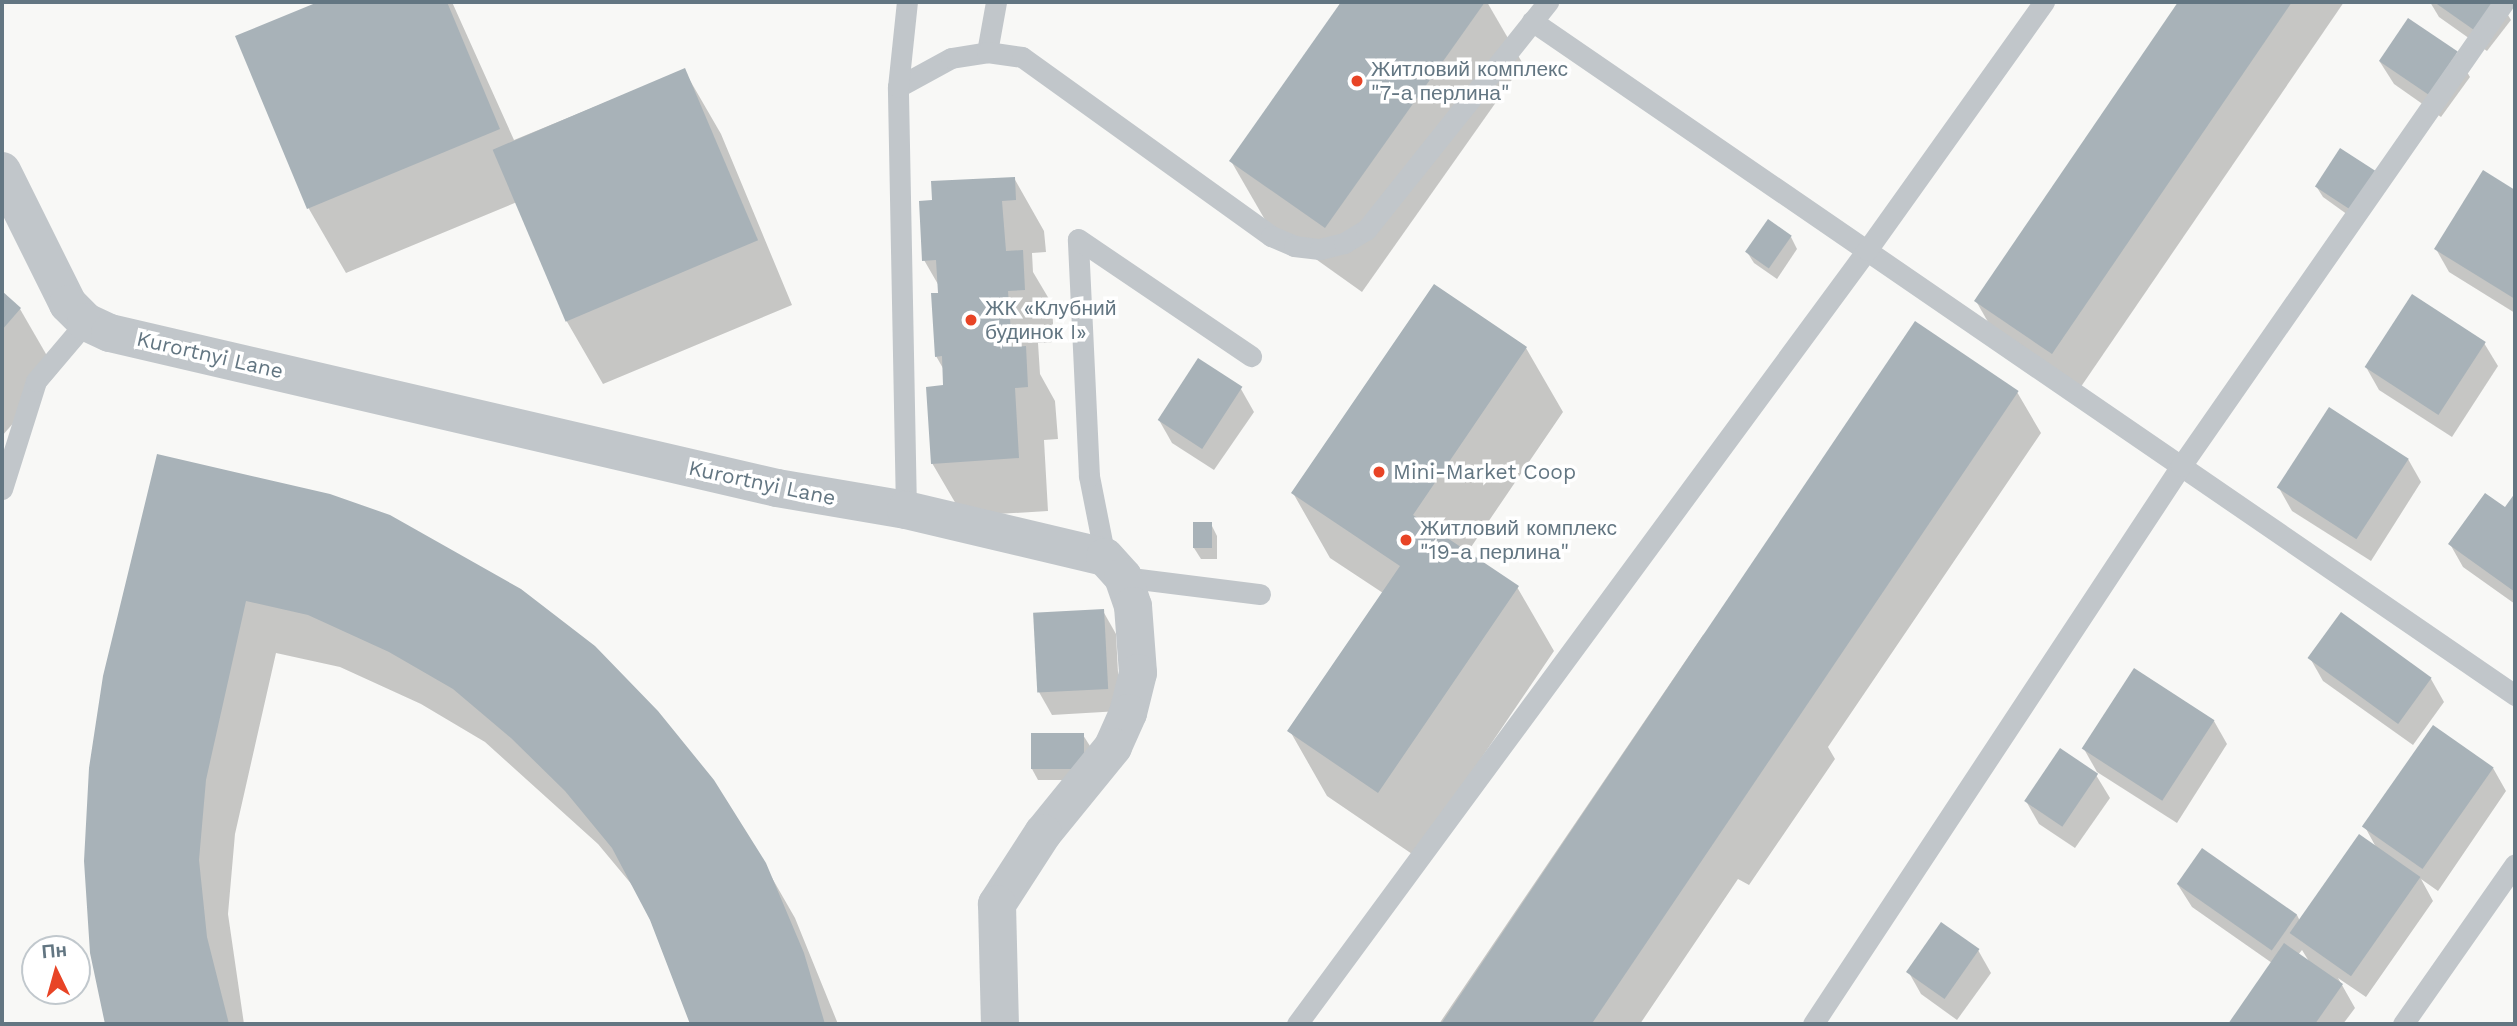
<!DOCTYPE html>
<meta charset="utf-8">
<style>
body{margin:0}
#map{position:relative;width:2517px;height:1026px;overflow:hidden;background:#f8f8f6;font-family:"Work Sans",sans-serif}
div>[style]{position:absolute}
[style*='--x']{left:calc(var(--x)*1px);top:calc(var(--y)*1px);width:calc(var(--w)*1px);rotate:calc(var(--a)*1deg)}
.shadow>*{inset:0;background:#0003}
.building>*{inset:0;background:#a8b2b8;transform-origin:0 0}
.service>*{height:21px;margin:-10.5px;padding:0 10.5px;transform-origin:10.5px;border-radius:10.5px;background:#c1c6ca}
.minor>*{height:38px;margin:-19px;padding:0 19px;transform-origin:19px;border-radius:19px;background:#c1c6ca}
.dots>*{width:19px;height:19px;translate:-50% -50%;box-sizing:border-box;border:4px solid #fff;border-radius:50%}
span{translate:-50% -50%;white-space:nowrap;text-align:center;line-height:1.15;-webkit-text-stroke:7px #fff;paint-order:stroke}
.poi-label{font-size:21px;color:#637682}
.left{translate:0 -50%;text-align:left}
.street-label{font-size:21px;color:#637682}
.frame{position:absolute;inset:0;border:4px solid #637682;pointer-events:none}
.north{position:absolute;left:21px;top:935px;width:70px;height:70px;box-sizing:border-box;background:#fff;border:2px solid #c1c8cd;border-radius:50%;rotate:355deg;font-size:19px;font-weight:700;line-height:28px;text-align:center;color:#637682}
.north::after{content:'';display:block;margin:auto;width:24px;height:32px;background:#e84426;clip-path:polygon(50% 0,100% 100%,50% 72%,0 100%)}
</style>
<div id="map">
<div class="shadow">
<div style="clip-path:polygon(323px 2px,452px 2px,514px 140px,684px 70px,721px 134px,792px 305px,603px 384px,566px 320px,517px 202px,346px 273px,309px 209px,238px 37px)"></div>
<div style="clip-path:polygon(1343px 2px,1487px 2px,1523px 64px,1362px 292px,1268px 225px,1231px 161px)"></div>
<div style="clip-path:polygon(2180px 2px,2344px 2px,2076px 394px,2000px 343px,1976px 301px)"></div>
<div style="clip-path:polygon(2430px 2px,2500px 2px,2511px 20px,2487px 51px,2439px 17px)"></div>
<div style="clip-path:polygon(2456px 54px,2470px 77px,2441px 117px,2394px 84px,2380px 62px)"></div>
<div style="clip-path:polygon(2373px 172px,2355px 220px,2323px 197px,2316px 186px)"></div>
<div style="clip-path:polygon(2483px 173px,2515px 192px,2515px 313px,2449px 272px,2436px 249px)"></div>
<div style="clip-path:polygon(1014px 178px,1044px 231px,1046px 252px,1032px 253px,1033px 272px,1052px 304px,1054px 342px,1038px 343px,1040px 374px,1055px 401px,1058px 439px,1044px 440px,1048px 511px,963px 516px,932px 463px,945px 387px,944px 370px,936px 356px,939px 286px,924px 260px,934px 201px)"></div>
<div style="clip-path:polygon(1791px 237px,1797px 249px,1777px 279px,1754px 263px,1747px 252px)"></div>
<div style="clip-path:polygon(2px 293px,20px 309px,57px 373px,2px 436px)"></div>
<div style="clip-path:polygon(2484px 343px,2498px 366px,2452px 437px,2379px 390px,2366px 367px)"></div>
<div style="clip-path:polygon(1526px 348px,1563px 412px,1467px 553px,1517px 587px,1554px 651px,1415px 856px,1327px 796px,1290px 731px,1383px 593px,1330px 558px,1293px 493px)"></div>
<div style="clip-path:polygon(1241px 389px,1254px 412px,1214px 470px,1172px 443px,1159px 420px)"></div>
<div style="clip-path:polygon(2017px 392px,2041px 433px,1828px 747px,1835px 759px,1749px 885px,1738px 879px,1640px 1024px,1439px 1024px,1703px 635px)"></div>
<div style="clip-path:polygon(158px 456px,764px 864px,795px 918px,838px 1024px,691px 1024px,684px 995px,638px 892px,598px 844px,485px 742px,421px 704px,340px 667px,276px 653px,235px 834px,228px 914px,244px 1024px,107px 1024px,92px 952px)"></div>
<div style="clip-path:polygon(2408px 459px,2421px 482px,2371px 561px,2292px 511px,2279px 488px)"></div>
<div style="clip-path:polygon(2515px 496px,2515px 604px,2463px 567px,2450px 544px,2505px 510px)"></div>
<div style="clip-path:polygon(1211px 524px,1217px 536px,1217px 559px,1201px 559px,1194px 548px)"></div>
<div style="clip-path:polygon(1103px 611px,1116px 634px,1120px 711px,1052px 715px,1039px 692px)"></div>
<div style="clip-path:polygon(2310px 658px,2431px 679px,2444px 702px,2413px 745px,2323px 681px)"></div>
<div style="clip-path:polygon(2214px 721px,2227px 744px,2177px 823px,2097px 772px,2084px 749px)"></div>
<div style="clip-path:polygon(1083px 735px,1090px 746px,1089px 780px,1038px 780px,1032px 769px)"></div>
<div style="clip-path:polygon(evenodd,2493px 768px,2506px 791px,2438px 891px,2421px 879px,2433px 901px,2366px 997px,2338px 978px,2355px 1008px,2343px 1024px,2230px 1024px,2272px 963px,2192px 907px,2178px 885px,2297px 915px,2300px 921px,2377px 849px,2365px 827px,2493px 768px,2302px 950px,2310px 963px,2298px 955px,2302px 950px)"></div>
<div style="clip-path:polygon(2096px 775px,2110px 798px,2075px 848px,2039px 824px,2026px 801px)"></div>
<div style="clip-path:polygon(1978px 950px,1991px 973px,1957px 1020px,1921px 994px,1908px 971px)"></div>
</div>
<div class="building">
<div style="clip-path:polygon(318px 2px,447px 2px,500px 129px,307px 209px,235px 36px)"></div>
<div style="clip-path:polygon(1341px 2px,1485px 2px,1325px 228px,1229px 161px)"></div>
<div style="clip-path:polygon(2178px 2px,2292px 2px,2052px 354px,1974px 301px)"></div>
<div style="clip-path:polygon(2434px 2px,2494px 2px,2474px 30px)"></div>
<div style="left:2408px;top:18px;width:60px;height:52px;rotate:34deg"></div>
<div style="left:685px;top:68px;width:187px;height:209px;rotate:67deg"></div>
<div style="left:2340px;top:148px;width:42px;height:46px;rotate:33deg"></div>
<div style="clip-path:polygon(2483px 170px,2515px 190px,2515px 299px,2434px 249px)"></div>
<div style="clip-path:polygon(1015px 177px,1016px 200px,1002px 201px,1006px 251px,1023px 250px,1025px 290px,1008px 291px,1012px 347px,1026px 346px,1028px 387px,1015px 388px,1019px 458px,931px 464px,926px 387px,943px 385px,942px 356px,935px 357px,931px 293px,938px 293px,936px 260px,922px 261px,919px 201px,932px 200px,931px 181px)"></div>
<div style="left:1768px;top:219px;width:29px;height:40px;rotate:35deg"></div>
<div style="clip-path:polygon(1434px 284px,1527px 347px,1413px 515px,1519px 586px,1378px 793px,1287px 731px,1400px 566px,1291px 493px)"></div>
<div style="clip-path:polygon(2px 291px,21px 308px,2px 330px)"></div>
<div style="left:2412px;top:294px;width:88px;height:87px;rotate:33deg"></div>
<div style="left:1915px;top:321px;width:125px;height:850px;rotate:34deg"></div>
<div style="left:1198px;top:358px;width:53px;height:74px;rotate:33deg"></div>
<div style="left:2329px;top:407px;width:95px;height:96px;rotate:33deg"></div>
<div style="clip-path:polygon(157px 454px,330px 494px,390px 515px,521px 589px,595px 646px,658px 711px,714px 780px,766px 863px,804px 953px,825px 1024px,690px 1024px,650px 920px,612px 848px,565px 791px,511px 738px,453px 689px,389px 652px,308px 615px,246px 601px,206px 780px,199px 860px,207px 937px,229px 1024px,105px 1024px,90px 953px,84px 861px,89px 768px,103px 676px)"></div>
<div style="clip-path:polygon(2485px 493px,2505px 507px,2515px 493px,2515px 592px,2448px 544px)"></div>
<div style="left:1212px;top:522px;width:26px;height:19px;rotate:90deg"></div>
<div style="left:1104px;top:609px;width:80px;height:71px;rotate:87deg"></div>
<div style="left:2341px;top:612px;width:112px;height:57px;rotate:36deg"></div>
<div style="left:2134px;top:668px;width:96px;height:96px;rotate:33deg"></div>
<div style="left:2433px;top:725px;width:74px;height:124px;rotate:35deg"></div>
<div style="left:1031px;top:733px;width:53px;height:36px"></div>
<div style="left:2060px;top:748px;width:46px;height:64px;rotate:34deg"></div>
<div style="left:2359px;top:834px;width:75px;height:121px;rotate:35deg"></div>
<div style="left:2202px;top:848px;width:116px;height:44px;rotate:35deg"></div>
<div style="left:1941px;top:922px;width:47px;height:61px;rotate:35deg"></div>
<div style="clip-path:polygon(2284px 943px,2343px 984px,2315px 1024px,2228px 1024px)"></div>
</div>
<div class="service">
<div style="--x:1532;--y:21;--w:1192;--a:34.44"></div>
<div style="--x:987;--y:52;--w:51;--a:-79.8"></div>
<div style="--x:898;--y:87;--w:60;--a:-28.7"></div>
<div style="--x:951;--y:58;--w:36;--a:-9"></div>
<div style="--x:987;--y:52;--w:35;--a:8"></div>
<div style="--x:1022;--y:57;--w:307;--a:35.7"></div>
<div style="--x:1271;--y:236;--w:25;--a:23"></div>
<div style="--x:1294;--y:246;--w:26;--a:7"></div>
<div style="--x:1320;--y:249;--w:25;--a:-14"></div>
<div style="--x:1344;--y:243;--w:26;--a:-31"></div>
<div style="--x:1366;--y:230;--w:292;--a:-51.4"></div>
<div style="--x:2;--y:489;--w:113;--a:-72.5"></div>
<div style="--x:36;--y:381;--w:77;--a:-49.7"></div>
<div style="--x:906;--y:510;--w:423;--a:-91.1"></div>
<div style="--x:898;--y:87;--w:85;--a:-84"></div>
<div style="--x:1105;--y:557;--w:83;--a:-101.2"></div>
<div style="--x:1089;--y:476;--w:237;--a:-92.7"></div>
<div style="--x:1078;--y:239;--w:209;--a:34.1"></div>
<div style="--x:1123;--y:577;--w:138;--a:7.1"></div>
<div style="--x:1297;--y:1024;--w:961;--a:-53.63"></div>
<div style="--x:1867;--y:250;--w:305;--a:-54.5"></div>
<div style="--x:1813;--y:1024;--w:668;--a:-56.6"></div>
<div style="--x:2181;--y:466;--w:565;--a:-55.16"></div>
<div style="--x:2403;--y:1024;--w:195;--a:-55"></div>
</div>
<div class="minor">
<div style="--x:2;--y:171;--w:148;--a:63.6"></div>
<div style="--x:68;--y:304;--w:25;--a:45"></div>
<div style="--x:86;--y:322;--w:26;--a:25"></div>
<div style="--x:110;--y:333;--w:685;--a:13.08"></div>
<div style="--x:777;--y:488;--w:131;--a:9.7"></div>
<div style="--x:906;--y:510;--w:204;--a:13.3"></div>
<div style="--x:1105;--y:557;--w:27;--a:48"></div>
<div style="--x:1123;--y:577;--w:31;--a:71"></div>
<div style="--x:1133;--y:606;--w:67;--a:85.7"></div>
<div style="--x:1138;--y:673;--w:41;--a:104"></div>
<div style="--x:1128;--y:713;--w:37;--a:114"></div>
<div style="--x:1113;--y:747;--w:111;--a:129.1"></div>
<div style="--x:1043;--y:833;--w:85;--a:122.9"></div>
<div style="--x:997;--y:904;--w:120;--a:88.6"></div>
</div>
<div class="dots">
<div style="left:1357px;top:81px;background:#e84426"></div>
<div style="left:971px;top:320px;background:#e84426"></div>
<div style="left:1379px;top:472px;background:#e84426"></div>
<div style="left:1406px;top:540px;background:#e84426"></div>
</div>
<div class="poi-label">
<span class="left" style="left:1371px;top:81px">Житловий комплекс<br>"7-а перлина"</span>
<span class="left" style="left:985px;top:320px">ЖК «Клубний<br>будинок I»</span>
<span class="left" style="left:1393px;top:472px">Mini-Market Coop</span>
<span class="left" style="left:1420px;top:540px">Житловий комплекс<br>"19-а перлина"</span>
</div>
<div class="street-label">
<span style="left:210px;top:355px;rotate:13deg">Kurortnyi Lane</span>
<span style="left:762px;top:483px;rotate:12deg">Kurortnyi Lane</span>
</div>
<div class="frame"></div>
<div class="north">Пн</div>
</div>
